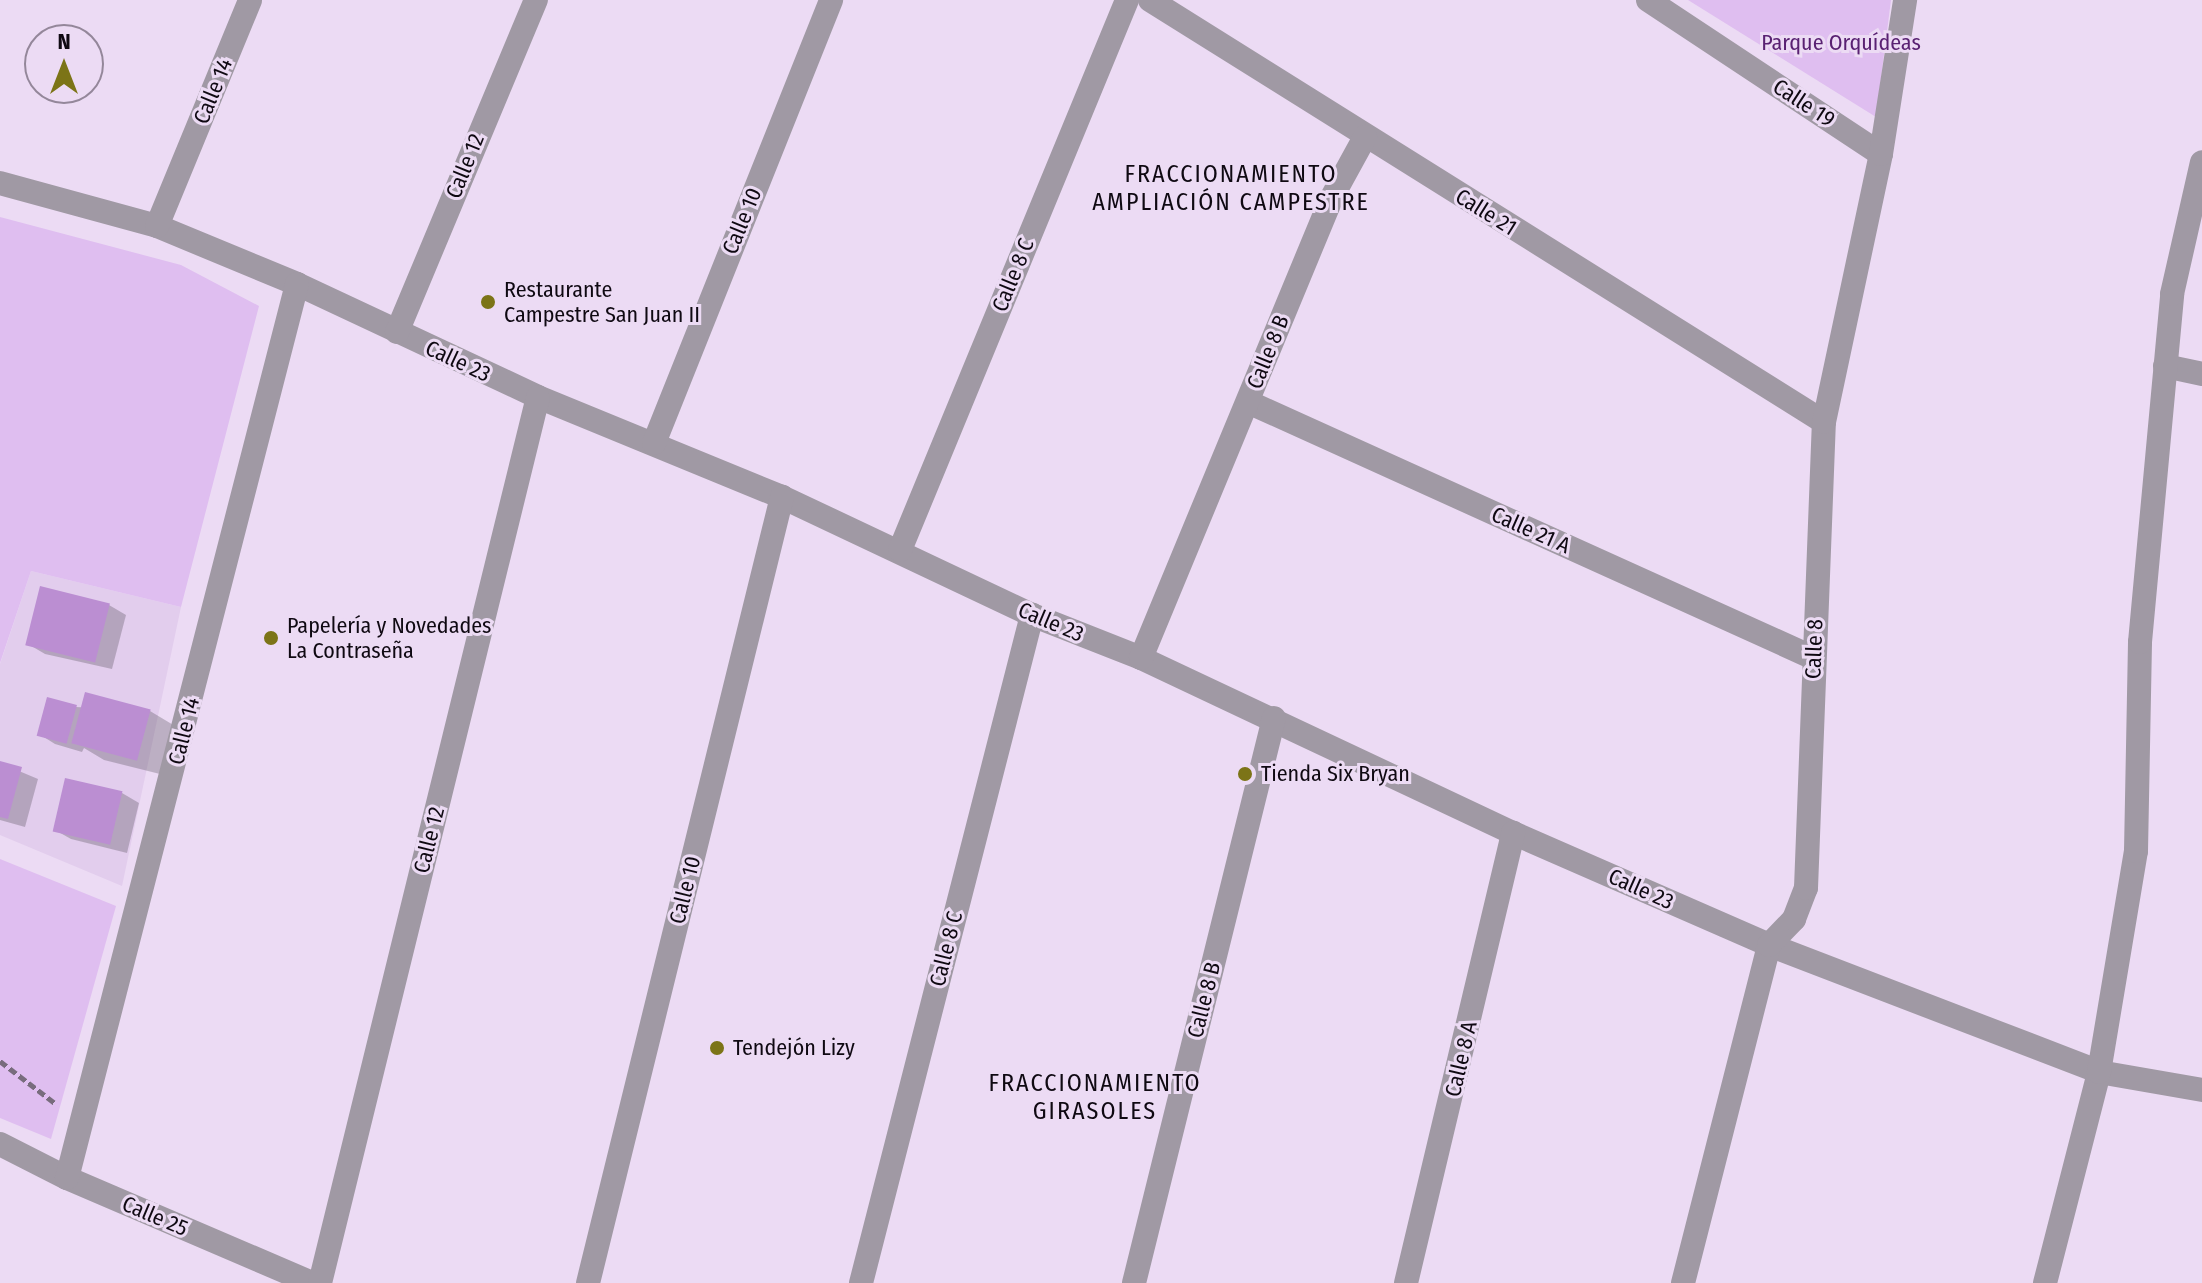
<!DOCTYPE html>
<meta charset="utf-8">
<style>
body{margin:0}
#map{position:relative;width:2202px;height:1283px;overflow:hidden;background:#ecdbf4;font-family:"Fira Sans Condensed",sans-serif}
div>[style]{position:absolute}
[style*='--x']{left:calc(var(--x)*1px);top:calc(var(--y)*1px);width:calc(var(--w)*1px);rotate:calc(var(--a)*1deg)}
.built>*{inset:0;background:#e2cded}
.green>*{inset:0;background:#dfbef0}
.shadow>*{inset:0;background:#0003}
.building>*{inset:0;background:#bb8ed2;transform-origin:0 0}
.path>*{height:5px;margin-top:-2.5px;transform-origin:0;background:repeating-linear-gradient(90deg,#786c7d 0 8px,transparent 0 12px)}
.minor>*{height:24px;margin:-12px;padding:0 12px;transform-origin:12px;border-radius:12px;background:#a099a4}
.dots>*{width:22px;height:22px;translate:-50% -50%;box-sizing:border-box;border:4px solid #ecdbf4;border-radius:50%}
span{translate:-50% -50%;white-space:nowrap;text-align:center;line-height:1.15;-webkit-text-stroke:6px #ecdbf4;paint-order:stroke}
.park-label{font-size:22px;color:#592172}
.street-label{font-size:22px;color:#0f0912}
.poi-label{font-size:22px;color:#0f0912}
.left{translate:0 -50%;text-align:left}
.neighbourhood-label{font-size:24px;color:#0f0912;letter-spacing:2px}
.north{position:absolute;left:24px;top:24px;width:80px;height:80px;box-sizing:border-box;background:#ecdbf4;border:2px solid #94879a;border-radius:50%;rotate:0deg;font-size:22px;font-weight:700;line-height:32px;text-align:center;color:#0f0912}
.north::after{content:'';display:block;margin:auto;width:28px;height:36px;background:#7c7417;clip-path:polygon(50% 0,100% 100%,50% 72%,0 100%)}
</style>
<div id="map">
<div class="built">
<div style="clip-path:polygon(31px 571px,181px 607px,122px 886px,0 835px,0 664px)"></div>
</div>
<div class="green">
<div style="clip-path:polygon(1688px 0,1891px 0,1876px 117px)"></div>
<div style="clip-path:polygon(0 217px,181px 265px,259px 306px,181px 607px,31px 571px,0 663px)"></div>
<div style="clip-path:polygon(0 859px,116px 906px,51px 1139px,0 1118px)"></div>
</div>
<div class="shadow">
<div style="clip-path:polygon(109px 605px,126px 615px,112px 669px,45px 654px,28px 644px)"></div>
<div style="clip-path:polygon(76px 707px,150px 711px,180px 729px,168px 776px,104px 760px,84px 748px,82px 752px,55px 744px,39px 734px)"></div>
<div style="clip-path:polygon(0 763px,38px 779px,25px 827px,0 820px)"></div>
<div style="clip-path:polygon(122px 793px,139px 803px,127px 853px,71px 839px,55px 830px)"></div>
</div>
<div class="building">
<div style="left:40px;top:586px;width:72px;height:61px;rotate:14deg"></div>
<div style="left:85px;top:692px;width:68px;height:53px;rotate:15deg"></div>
<div style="left:47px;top:697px;width:31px;height:40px;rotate:15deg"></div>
<div style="clip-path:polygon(0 761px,22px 767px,8px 819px,0 817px)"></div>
<div style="left:65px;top:778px;width:59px;height:55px;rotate:13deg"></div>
</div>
<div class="path">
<div style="--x:0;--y:1061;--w:69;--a:37.4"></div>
</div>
<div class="minor">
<div style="--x:1150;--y:0;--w:795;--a:32.05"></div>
<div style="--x:1648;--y:0;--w:279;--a:33.5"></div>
<div style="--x:0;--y:183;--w:163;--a:15.3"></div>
<div style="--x:157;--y:226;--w:152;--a:22.5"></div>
<div style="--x:297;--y:284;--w:266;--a:25.1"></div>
<div style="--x:538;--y:397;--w:264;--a:22.3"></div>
<div style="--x:782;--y:497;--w:276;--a:25.3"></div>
<div style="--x:1032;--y:615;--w:117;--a:21.5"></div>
<div style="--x:1141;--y:658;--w:411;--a:25.2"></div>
<div style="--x:1513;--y:833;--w:279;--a:23.6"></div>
<div style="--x:1769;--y:945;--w:354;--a:21"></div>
<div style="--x:2099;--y:1072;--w:105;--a:9.9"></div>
<div style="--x:157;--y:226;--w:244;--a:-67.6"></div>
<div style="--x:397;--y:332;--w:360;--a:-67.3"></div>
<div style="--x:2165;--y:366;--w:38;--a:12"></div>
<div style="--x:1248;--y:402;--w:621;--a:24.34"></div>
<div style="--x:654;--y:443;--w:477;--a:-68.2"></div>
<div style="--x:900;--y:550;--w:595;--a:-67.57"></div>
<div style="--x:1141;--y:658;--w:497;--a:-67.5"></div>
<div style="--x:1331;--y:199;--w:71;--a:-61.3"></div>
<div style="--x:0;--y:1144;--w:75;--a:26.9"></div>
<div style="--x:67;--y:1178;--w:267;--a:23.2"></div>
<div style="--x:67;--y:1178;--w:923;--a:-75.57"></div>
<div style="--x:320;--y:1283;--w:912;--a:-76.18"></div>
<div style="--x:588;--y:1283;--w:810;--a:-76.14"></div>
<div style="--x:861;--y:1283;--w:690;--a:-75.64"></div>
<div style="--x:1134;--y:1283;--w:582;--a:-76.08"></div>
<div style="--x:1406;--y:1283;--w:463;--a:-76.6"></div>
<div style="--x:1683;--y:1283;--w:349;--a:-75.7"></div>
<div style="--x:1769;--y:945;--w:36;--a:-46"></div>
<div style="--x:1794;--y:919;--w:33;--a:-69"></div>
<div style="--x:1806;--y:888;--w:466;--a:-87.8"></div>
<div style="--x:1824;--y:422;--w:274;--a:-78"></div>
<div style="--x:1881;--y:154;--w:156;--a:-81.1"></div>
<div style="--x:2045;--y:1283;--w:218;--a:-75.6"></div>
<div style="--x:2099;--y:1072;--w:224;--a:-80.5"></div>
<div style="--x:2136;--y:851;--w:209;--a:-88.9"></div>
<div style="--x:2140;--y:642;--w:349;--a:-84.7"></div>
<div style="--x:2172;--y:294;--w:135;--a:-77.2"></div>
</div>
<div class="dots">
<div style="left:488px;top:302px;background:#7c7417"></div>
<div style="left:271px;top:638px;background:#7c7417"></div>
<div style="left:1245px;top:774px;background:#7c7417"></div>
<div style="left:717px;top:1048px;background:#7c7417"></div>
</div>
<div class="park-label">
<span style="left:1841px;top:43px">Parque Orquídeas</span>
</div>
<div class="street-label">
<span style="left:213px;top:91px;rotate:-68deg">Calle 14</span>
<span style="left:1804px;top:103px;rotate:33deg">Calle 19</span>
<span style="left:465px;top:166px;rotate:-68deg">Calle 12</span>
<span style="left:1486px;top:212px;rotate:32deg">Calle 21</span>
<span style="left:742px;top:221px;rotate:-68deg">Calle 10</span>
<span style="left:1013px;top:275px;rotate:-68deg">Calle 8 C</span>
<span style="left:1268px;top:352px;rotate:-68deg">Calle 8 B</span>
<span style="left:458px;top:361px;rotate:25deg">Calle 23</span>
<span style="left:1531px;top:530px;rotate:24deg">Calle 21 A</span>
<span style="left:1051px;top:622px;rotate:23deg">Calle 23</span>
<span style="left:1814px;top:649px;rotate:-88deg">Calle 8</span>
<span style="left:184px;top:731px;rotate:-76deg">Calle 14</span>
<span style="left:429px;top:840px;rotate:-76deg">Calle 12</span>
<span style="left:1641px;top:889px;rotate:24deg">Calle 23</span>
<span style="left:685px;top:890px;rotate:-76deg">Calle 10</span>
<span style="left:946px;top:949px;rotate:-76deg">Calle 8 C</span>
<span style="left:1204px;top:1000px;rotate:-76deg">Calle 8 B</span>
<span style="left:1461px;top:1059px;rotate:-77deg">Calle 8 A</span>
<span style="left:155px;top:1216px;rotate:23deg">Calle 25</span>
</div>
<div class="poi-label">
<span class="left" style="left:504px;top:302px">Restaurante<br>Campestre San Juan II</span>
<span class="left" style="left:287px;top:638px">Papelería y Novedades<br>La Contraseña</span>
<span class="left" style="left:1261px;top:774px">Tienda Six Bryan</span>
<span class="left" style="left:733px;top:1048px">Tendejón Lizy</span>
</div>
<div class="neighbourhood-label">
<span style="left:1231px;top:189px">FRACCIONAMIENTO<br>AMPLIACIÓN CAMPESTRE</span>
<span style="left:1095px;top:1098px">FRACCIONAMIENTO<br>GIRASOLES</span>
</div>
<div class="north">N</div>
</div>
